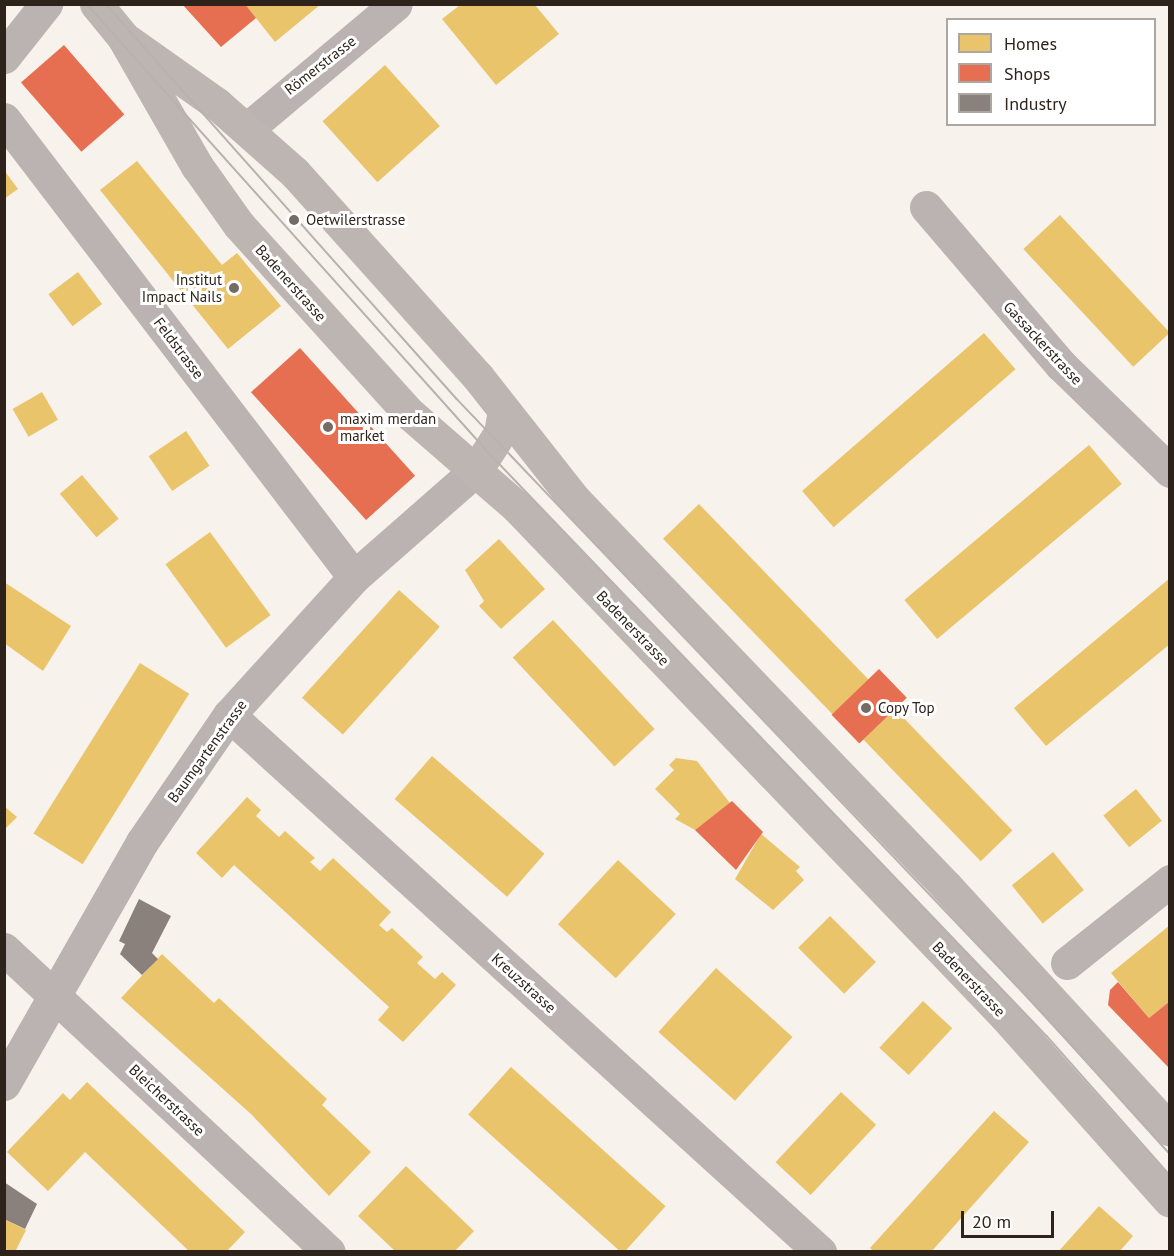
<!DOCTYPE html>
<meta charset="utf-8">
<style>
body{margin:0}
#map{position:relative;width:1174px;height:1256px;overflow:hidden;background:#f8f2ec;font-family:"PT Sans",sans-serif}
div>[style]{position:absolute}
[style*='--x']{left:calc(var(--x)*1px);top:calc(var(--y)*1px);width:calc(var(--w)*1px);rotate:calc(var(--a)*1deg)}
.homes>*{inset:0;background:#e9c46a;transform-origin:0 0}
.shops>*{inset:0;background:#e76f51;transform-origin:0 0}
.industry>*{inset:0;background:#8a817c}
.minor>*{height:33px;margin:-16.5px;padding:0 16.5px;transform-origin:16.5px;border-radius:16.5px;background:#bbb2b2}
.major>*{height:33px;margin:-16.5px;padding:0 16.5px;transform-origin:16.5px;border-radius:16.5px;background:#bdb5b2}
.tram>*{height:1.5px;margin:-0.75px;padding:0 0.75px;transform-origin:0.75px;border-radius:0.75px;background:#b8b1b0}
.dots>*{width:16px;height:16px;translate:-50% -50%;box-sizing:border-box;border:3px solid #fff;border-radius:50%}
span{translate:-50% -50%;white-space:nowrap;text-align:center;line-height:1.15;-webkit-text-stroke:6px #fff;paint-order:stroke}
.street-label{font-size:15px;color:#2d231a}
.poi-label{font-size:15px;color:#2d231a}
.left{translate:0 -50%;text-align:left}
.right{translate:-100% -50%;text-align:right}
.frame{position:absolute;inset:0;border:6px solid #2d231a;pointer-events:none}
.legend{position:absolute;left:946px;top:18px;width:210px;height:108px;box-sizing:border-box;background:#fff;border:2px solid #aba7a3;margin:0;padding:8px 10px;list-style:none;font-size:18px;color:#2d231a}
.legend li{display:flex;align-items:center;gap:12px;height:30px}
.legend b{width:30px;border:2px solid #aba7a3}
.scale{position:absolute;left:961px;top:1211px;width:93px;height:27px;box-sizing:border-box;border:3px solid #2d231a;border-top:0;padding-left:8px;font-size:18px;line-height:21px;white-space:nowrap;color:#2d231a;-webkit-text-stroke:4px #fff;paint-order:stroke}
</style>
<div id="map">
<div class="homes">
<div style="clip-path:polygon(245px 4px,321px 4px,275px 42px)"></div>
<div style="clip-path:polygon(460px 5px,535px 5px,559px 34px,496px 85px,442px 19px)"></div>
<div style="left:385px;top:65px;width:82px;height:84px;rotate:48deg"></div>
<div style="clip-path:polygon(137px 161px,222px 265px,237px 253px,281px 306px,228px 349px,100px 190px)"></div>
<div style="clip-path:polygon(4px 170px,18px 189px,4px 199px)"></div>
<div style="left:1060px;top:215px;width:161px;height:50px;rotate:47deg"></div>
<div style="left:78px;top:272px;width:40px;height:37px;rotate:53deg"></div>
<div style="left:984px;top:333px;width:48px;height:241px;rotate:49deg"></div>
<div style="left:42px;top:392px;width:32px;height:34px;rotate:60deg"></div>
<div style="left:186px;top:431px;width:42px;height:45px;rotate:56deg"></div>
<div style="left:1089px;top:445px;width:51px;height:241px;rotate:50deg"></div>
<div style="left:82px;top:475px;width:57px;height:29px;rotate:50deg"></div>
<div style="left:699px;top:504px;width:244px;height:50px;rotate:46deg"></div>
<div style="left:210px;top:532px;width:103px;height:55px;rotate:54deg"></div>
<div style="clip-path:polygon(499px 539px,545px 589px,501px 629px,479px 606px,484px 601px,465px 570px)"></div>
<div style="clip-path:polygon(1170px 578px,1170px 644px,1046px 746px,1014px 708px)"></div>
<div style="clip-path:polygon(4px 582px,71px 626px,43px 671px,4px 643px)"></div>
<div style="left:399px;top:590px;width:55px;height:145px;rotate:42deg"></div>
<div style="left:553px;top:620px;width:149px;height:55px;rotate:47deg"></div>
<div style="left:140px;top:663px;width:58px;height:201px;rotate:32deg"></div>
<div style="left:895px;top:709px;width:169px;height:44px;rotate:46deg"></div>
<div style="left:432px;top:756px;width:149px;height:57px;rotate:41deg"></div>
<div style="clip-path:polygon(676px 758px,697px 761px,730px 803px,695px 830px,675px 819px,680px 814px,655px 789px,674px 770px,669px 765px)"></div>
<div style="left:1136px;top:789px;width:41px;height:42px;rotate:51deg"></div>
<div style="clip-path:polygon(247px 797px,261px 810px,256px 816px,279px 837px,285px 831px,315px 858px,310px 862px,320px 871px,333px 858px,391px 912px,379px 925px,387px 932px,392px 928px,423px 957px,417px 963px,435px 979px,442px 972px,456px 985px,403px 1042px,378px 1020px,389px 1007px,234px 865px,222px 878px,196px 853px)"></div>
<div style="clip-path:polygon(4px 806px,17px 817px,4px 830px)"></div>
<div style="clip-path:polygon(761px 834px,800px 867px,796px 871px,804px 880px,773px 910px,735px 879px)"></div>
<div style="left:1053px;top:852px;width:49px;height:53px;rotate:51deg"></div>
<div style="left:618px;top:860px;width:79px;height:88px;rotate:43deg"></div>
<div style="left:830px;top:916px;width:65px;height:45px;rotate:45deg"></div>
<div style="clip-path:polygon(1170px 925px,1170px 1001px,1149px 1018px,1111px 973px)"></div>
<div style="clip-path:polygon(162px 954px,214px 1003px,219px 998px,327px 1099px,322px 1105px,371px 1152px,329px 1196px,251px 1114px,121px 998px)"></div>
<div style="left:716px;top:968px;width:103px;height:86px;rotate:42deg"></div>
<div style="left:923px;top:1001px;width:40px;height:64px;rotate:43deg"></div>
<div style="left:511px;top:1067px;width:208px;height:64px;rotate:42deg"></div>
<div style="clip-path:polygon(87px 1082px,245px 1232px,226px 1252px,190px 1252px,85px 1152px,48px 1191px,7px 1152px,63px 1093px,70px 1100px)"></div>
<div style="left:841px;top:1092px;width:48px;height:96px;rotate:43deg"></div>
<div style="clip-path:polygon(994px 1111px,1029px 1142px,931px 1252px,874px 1252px,870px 1248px)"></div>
<div style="clip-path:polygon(406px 1166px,474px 1231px,454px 1252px,396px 1252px,358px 1216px)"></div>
<div style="clip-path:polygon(1099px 1206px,1133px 1236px,1119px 1252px,1058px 1252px)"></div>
<div style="clip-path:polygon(4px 1219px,26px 1230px,15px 1252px,4px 1252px)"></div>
</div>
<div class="shops">
<div style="clip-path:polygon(182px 4px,245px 4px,256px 18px,221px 47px)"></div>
<div style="left:64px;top:45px;width:92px;height:57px;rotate:49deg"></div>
<div style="left:300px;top:348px;width:172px;height:66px;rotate:48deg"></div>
<div style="left:879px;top:669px;width:40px;height:66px;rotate:46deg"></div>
<div style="clip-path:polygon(732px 801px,763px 832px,736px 870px,695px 830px)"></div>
<div style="clip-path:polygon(1118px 982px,1149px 1018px,1170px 1001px,1170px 1069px,1108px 1005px,1110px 990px)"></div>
</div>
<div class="industry">
<div style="clip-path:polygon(139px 899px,171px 916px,152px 953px,158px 959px,142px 975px,120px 954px,125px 944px,119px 941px)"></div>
<div style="clip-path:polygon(4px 1182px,37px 1204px,25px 1229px,4px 1219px)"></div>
</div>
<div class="minor">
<div style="--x:4;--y:57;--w:68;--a:-51.6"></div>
<div style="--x:4;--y:119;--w:576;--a:52.61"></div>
<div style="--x:247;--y:129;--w:194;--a:-40"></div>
<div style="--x:926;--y:207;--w:208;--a:49.5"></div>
<div style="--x:1061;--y:365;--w:152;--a:44.2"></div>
<div style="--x:229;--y:715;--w:799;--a:42.26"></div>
<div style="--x:4;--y:949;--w:444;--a:43"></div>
<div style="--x:1067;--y:963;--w:132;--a:-38.5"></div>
<div style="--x:4;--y:1084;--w:279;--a:-60.3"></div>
<div style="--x:142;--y:842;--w:154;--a:-55.6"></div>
<div style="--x:229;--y:715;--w:186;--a:-47.8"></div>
<div style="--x:354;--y:577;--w:162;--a:-41.3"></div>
</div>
<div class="major">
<div style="--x:96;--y:4;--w:43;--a:50.7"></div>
<div style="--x:123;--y:37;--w:149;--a:60.2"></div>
<div style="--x:197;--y:166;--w:72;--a:54.6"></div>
<div style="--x:239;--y:225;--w:255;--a:47.9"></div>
<div style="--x:410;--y:414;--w:142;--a:41"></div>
<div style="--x:517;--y:507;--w:707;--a:46.2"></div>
<div style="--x:1006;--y:1017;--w:246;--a:48.3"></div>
<div style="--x:128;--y:41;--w:109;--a:35.3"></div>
<div style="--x:217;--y:104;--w:104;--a:41.5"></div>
<div style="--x:295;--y:173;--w:274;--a:48.1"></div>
<div style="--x:478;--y:377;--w:155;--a:51.8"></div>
<div style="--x:574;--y:499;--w:537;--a:46.13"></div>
<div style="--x:946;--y:886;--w:331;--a:47.4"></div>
<div style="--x:476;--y:470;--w:44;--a:-57"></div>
<div style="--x:500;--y:433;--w:22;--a:-80"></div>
</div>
<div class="tram">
<div style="--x:87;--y:4;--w:603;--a:48.16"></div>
<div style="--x:489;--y:453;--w:807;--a:46.26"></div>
<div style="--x:1047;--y:1036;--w:186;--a:48.5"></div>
<div style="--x:106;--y:4;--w:528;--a:48.38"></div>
<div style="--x:457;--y:399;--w:845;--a:46.34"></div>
<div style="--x:1040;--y:1010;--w:194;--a:47.9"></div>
</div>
<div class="dots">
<div style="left:294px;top:220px;background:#746b64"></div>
<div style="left:234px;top:288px;background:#746b64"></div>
<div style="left:328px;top:427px;background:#746b64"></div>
<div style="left:866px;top:708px;background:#746b64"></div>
</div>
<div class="street-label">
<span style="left:320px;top:65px;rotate:-38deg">Römerstrasse</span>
<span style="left:291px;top:283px;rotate:48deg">Badenerstrasse</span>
<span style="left:1043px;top:343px;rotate:47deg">Gassackerstrasse</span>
<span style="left:179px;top:348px;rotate:53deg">Feldstrasse</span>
<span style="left:633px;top:628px;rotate:46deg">Badenerstrasse</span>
<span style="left:207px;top:751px;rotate:-54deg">Baumgartenstrasse</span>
<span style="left:969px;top:979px;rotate:46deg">Badenerstrasse</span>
<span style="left:524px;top:983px;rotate:42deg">Kreuzstrasse</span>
<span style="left:167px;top:1100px;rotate:43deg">Bleicherstrasse</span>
</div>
<div class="poi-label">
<span class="left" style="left:306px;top:220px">Oetwilerstrasse</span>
<span class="right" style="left:222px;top:288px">Institut<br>Impact Nails</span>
<span class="left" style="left:340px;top:427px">maxim merdan<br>market</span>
<span class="left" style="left:878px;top:708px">Copy Top</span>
</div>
<div class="frame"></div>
<ul class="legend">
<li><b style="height:16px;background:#e9c46a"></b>Homes</li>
<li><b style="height:16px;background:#e76f51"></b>Shops</li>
<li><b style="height:16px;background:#8a817c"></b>Industry</li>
</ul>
<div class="scale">20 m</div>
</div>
